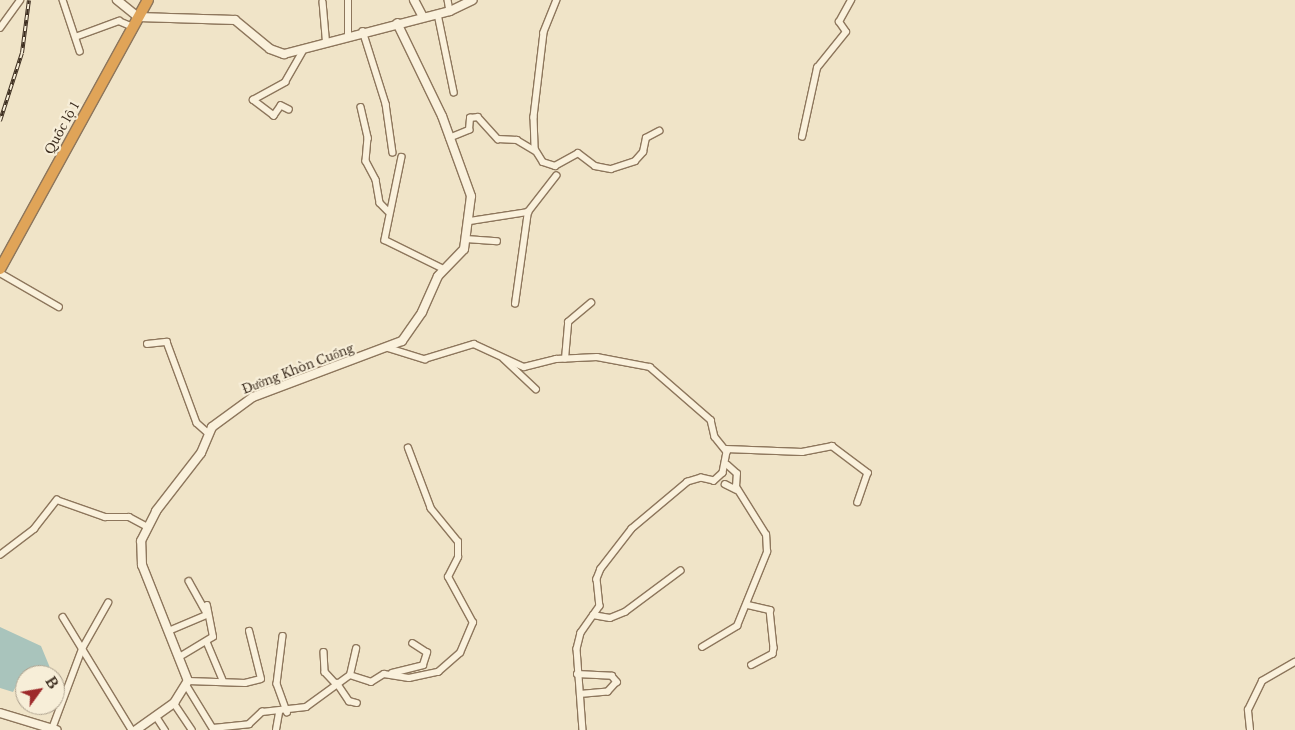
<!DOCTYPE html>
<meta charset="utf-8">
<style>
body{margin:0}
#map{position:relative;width:1295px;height:730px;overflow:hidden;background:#f0e4c8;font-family:"Libre Baskerville",serif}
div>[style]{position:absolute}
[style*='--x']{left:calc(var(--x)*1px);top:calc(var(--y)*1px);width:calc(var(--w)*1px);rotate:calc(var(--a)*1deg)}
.water>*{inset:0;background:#a9c4bc}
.roads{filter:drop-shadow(1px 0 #8d765c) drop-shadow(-1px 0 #8d765c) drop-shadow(0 1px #8d765c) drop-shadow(0 -1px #8d765c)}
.street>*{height:5.5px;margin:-2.75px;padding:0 2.75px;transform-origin:2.75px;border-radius:2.75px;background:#faf1dc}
.secondary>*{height:8px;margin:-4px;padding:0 4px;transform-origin:4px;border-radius:4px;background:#faf1dc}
.highway>*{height:10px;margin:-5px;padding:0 5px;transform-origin:5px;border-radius:5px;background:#e0a458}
.rail>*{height:4px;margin-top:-2px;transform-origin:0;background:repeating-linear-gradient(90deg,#f7eed8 0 5.5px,#3d2e20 0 11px);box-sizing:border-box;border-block:1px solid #3d2e20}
span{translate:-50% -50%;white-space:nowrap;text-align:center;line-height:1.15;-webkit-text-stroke:4.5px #f7eed8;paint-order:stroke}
.street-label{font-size:12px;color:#3d2e20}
.north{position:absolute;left:15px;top:665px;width:50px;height:50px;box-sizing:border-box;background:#f7eed8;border:1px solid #ada18e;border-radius:50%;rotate:58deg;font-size:14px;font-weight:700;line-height:20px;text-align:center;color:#3d2e20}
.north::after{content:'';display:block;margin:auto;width:18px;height:22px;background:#9e2a2b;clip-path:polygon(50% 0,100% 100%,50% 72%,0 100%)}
</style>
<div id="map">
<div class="water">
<div style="clip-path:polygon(0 627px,41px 646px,53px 675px,25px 675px,25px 688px,16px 686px,13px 692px,0 688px)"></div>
</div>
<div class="roads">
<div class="street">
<div style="--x:63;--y:0;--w:54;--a:71.6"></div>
<div style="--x:448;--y:0;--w:11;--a:80"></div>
<div style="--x:557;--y:0;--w:35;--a:112"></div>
<div style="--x:544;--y:33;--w:85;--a:96.8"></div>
<div style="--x:534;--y:117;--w:32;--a:88"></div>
<div style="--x:535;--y:149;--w:15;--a:58"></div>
<div style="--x:543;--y:162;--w:13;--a:18"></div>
<div style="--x:555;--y:166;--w:26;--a:-29"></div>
<div style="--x:578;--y:153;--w:21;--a:37"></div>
<div style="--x:595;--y:166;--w:16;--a:11"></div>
<div style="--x:611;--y:169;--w:25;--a:-18"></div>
<div style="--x:635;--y:161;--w:12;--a:-48"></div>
<div style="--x:643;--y:152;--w:14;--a:-78"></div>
<div style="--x:646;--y:138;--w:15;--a:-28"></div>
<div style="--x:323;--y:2;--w:38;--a:85"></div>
<div style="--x:438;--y:14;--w:80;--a:78.4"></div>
<div style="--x:0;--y:28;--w:34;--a:-54"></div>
<div style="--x:363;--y:31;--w:77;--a:72.5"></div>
<div style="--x:386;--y:104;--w:49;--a:81.9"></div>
<div style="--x:348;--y:34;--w:34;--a:-90"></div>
<div style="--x:78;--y:36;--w:44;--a:-20.1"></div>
<div style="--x:119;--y:21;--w:15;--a:23"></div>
<div style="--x:361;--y:107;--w:32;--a:77"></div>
<div style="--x:368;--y:138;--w:23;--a:95"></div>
<div style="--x:366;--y:161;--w:21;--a:62"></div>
<div style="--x:376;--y:180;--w:23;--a:80"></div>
<div style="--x:380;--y:203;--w:11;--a:45"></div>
<div style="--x:289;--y:110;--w:9;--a:-153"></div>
<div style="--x:281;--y:106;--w:12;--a:125"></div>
<div style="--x:274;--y:116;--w:26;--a:-143"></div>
<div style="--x:253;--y:100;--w:37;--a:-29"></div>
<div style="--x:285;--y:82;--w:34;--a:-60"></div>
<div style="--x:802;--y:137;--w:71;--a:-77.7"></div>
<div style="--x:817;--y:68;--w:46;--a:-51.1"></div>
<div style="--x:846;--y:32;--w:12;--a:-125"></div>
<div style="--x:839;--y:22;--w:25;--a:-61"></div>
<div style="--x:449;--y:138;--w:22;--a:-22"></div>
<div style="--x:469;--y:130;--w:12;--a:-85"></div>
<div style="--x:470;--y:118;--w:8;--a:-7"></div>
<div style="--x:478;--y:117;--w:30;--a:48"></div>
<div style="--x:498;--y:139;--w:19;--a:3"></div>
<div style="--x:517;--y:140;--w:21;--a:31"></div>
<div style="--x:402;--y:157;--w:85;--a:101.6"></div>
<div style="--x:385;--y:240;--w:66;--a:26.2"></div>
<div style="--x:470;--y:221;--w:59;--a:-8.8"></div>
<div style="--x:528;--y:212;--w:46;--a:-52.1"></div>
<div style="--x:466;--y:239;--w:31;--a:4"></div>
<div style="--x:0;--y:273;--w:68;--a:30"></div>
<div style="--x:515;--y:304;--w:93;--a:-82"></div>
<div style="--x:147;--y:344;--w:20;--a:-6"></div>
<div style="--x:167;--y:342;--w:86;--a:69.7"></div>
<div style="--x:197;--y:423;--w:15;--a:42"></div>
<div style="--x:388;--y:348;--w:39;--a:17"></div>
<div style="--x:425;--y:359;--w:51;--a:-17"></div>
<div style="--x:474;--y:344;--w:55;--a:24.7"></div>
<div style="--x:524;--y:367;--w:33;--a:-14"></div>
<div style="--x:556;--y:359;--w:41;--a:-2.8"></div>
<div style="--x:597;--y:357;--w:54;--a:10.7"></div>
<div style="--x:650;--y:367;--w:81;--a:41"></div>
<div style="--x:711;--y:420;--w:17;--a:77"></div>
<div style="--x:715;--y:437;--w:19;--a:51"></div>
<div style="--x:727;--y:452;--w:21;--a:101"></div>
<div style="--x:723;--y:473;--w:12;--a:138"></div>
<div style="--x:714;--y:481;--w:13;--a:-167"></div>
<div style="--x:701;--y:478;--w:14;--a:163"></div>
<div style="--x:688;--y:482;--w:73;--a:140"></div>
<div style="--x:632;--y:529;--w:51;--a:127.8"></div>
<div style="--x:601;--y:569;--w:11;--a:112"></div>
<div style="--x:597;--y:579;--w:27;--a:84"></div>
<div style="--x:600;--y:606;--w:33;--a:125"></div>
<div style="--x:581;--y:633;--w:16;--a:104"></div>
<div style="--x:577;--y:649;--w:81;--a:85.8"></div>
<div style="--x:504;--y:359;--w:44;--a:43.2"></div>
<div style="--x:565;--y:359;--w:37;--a:-85"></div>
<div style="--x:568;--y:322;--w:30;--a:-40"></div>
<div style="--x:726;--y:449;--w:76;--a:2.3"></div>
<div style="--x:802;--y:452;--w:31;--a:-11"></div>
<div style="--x:832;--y:446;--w:45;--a:36.9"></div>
<div style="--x:868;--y:473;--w:31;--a:109"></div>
<div style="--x:725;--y:484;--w:13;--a:27"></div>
<div style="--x:0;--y:555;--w:43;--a:-37.4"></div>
<div style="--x:34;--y:529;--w:37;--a:-52"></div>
<div style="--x:57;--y:500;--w:51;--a:19.5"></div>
<div style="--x:105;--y:517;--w:24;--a:0"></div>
<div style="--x:129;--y:517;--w:19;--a:28"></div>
<div style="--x:189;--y:581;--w:35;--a:61"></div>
<div style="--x:748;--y:605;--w:23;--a:13"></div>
<div style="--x:770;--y:610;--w:38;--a:84"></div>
<div style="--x:774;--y:648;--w:6;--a:99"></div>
<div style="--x:773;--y:654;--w:24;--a:152"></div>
<div style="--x:593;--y:615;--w:17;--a:10"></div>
<div style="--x:610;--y:618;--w:16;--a:-22"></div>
<div style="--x:625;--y:612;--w:69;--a:-36.7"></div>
<div style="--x:63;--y:617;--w:132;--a:58.6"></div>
<div style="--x:171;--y:630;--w:38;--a:-23"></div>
<div style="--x:283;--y:636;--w:48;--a:97.1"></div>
<div style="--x:277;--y:684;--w:30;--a:70"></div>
<div style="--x:207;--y:642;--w:41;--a:67.2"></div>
<div style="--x:702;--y:647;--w:41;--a:-31"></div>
<div style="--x:737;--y:626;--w:80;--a:-67.9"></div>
<div style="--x:767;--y:552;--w:17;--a:-93"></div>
<div style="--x:766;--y:535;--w:57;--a:-122"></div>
<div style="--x:736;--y:487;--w:13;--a:-86"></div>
<div style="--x:737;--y:474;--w:13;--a:-138"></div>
<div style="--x:324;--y:652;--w:20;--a:87"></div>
<div style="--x:325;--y:672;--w:16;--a:47"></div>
<div style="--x:181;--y:656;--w:37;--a:-31"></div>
<div style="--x:213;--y:637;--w:32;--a:-101"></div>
<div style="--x:392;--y:673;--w:32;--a:-14"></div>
<div style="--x:423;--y:665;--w:13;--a:-72"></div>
<div style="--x:427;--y:653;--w:17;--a:-147"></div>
<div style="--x:577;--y:674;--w:35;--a:3"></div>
<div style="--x:612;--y:676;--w:8;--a:50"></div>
<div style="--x:617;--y:682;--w:13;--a:132"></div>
<div style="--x:608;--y:692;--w:25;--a:175"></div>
<div style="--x:350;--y:675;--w:27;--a:-77"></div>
<div style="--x:188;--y:681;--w:57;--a:2"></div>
<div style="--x:245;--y:683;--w:16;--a:-14"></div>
<div style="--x:261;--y:679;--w:49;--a:-104"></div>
<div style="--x:337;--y:683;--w:22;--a:56"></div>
<div style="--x:349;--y:701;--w:8;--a:14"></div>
<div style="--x:187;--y:686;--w:52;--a:58.5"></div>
<div style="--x:174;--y:703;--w:32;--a:56"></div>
<div style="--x:156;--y:716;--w:17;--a:57"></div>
<div style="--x:213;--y:728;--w:36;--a:-6"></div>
<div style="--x:249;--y:724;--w:18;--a:-43"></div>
<div style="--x:262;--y:712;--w:44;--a:-6.5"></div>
<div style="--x:306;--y:707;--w:54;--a:-36"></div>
<div style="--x:350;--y:675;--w:22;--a:18"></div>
<div style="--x:371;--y:682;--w:15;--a:-32"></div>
<div style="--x:384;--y:674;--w:25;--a:9"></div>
<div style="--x:409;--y:678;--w:30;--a:-12"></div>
<div style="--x:438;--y:672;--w:29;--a:-41"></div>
<div style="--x:460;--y:653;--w:33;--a:-67"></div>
<div style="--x:473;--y:623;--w:52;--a:-118.5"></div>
<div style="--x:448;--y:577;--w:22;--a:-63"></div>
<div style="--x:458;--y:557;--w:15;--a:-90"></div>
<div style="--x:458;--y:542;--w:43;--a:-129.3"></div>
<div style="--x:431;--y:509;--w:65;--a:-110.7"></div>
<div style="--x:52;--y:729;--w:85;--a:-69.4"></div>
<div style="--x:82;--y:649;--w:53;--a:-60.5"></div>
<div style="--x:276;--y:730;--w:17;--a:-80"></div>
<div style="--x:1250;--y:730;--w:20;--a:-96"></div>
<div style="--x:1248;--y:710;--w:32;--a:-64"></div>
<div style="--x:1262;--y:681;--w:38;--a:-30"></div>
</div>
<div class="secondary">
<div style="--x:117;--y:0;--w:27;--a:39"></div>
<div style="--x:138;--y:17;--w:97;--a:1.8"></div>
<div style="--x:235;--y:20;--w:45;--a:39.6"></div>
<div style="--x:270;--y:49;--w:15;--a:20"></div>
<div style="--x:284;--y:54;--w:171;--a:-14.5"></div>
<div style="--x:450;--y:11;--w:25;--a:-26"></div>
<div style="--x:414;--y:0;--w:19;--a:62"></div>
<div style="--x:0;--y:713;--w:59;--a:16.9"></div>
<div style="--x:136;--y:730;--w:47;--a:-35.4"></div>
<div style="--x:174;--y:703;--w:26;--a:-58"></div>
<div style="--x:188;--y:681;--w:125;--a:-111.6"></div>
<div style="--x:142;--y:565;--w:24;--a:-92"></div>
<div style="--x:141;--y:541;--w:34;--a:-63"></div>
<div style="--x:156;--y:511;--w:73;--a:-52.2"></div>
<div style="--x:201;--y:453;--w:28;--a:-67"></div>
<div style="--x:212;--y:427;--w:51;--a:-36.2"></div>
<div style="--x:253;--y:397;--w:159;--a:-20.6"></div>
<div style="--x:402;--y:341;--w:35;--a:-55"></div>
<div style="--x:422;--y:312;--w:39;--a:-66"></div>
<div style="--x:438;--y:276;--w:37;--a:-46"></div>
<div style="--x:464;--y:249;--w:53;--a:-82.5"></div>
<div style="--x:471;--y:196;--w:85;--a:-109.9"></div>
<div style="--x:442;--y:116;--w:103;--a:-115.8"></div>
</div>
<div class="highway">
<div style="--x:0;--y:269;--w:307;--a:-61.2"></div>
</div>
</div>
<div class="rail">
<div style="--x:0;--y:121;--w:71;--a:-72.1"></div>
<div style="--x:22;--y:53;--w:53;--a:-82.5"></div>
</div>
<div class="street-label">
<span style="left:62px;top:128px;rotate:-61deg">Quốc lộ 1</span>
<span style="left:298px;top:369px;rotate:-21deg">Đường Khòn Cuổng</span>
</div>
<div class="north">B</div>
</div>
